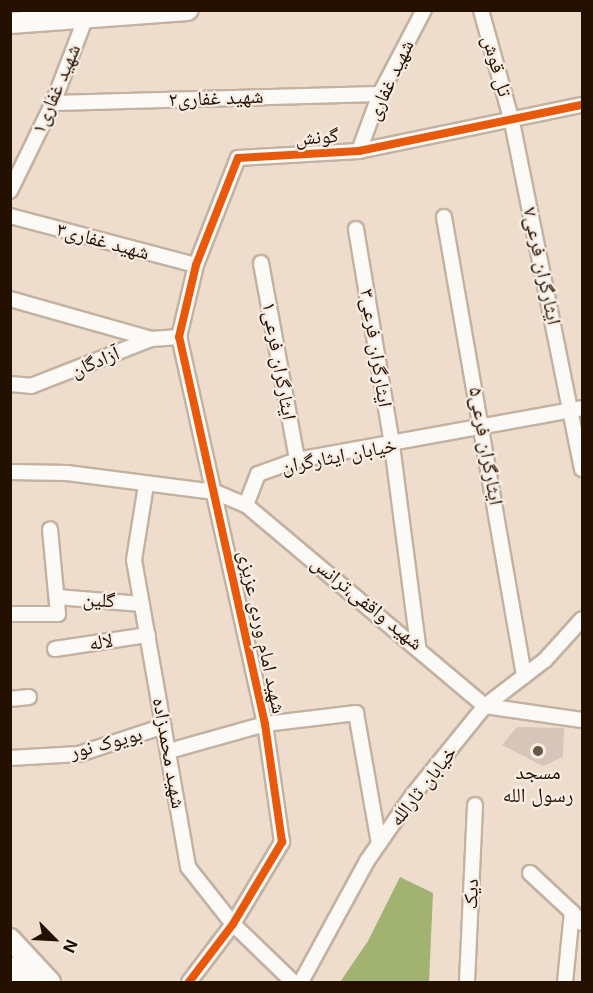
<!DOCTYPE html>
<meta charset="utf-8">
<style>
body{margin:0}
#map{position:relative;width:593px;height:993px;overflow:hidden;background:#edc;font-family:Inter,"Noto Naskh Arabic",sans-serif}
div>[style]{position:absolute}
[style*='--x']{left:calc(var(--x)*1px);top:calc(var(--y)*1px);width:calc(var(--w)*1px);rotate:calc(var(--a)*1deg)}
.water>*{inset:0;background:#a2b270}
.building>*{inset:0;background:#d7c5b9}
.roads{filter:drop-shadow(2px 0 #c3b2a1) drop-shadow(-2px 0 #c3b2a1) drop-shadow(0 2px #c3b2a1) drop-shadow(0 -2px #c3b2a1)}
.street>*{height:14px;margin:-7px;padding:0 7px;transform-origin:7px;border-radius:7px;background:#fcfaf7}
.secondary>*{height:20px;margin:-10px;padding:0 10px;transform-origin:10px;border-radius:10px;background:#fcfaf7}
.cycleway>*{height:8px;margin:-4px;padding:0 4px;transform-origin:4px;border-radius:4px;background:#e8590c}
.dots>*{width:16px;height:16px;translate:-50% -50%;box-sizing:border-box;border:3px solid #f8ede3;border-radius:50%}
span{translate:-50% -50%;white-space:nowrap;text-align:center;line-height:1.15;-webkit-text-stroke:4.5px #f8ede3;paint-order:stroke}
.street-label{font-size:20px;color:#231000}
.poi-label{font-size:20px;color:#231000}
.frame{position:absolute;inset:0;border:12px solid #231000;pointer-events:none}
.north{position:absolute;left:24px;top:909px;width:60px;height:60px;-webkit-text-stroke:4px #f8ede3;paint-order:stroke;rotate:114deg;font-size:16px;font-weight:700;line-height:24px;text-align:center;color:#231000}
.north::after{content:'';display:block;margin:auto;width:21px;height:27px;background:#231000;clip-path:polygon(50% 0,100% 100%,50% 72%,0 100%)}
</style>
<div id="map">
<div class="water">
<div style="clip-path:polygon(400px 877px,433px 893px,429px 982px,340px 982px,368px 941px)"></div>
</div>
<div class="building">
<div style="clip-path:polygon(517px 727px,564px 728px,563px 757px,543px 766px,502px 745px)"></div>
</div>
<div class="roads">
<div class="street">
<div style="--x:481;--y:10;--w:116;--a:74.5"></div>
<div style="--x:512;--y:122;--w:354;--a:78.6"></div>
<div style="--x:53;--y:103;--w:327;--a:-1.6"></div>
<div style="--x:359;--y:151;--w:61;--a:-69.8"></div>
<div style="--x:380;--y:94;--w:95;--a:-62.4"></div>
<div style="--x:10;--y:191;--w:98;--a:-64"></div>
<div style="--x:53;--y:103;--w:90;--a:-69.1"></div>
<div style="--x:10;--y:216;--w:192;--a:14.8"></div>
<div style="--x:444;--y:217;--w:466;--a:80.1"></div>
<div style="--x:356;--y:229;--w:219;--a:80.5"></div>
<div style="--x:392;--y:445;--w:203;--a:82.6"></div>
<div style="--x:261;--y:263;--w:200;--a:79.6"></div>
<div style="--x:10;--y:299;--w:147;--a:15.8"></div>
<div style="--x:10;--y:384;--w:21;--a:5"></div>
<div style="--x:31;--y:386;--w:129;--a:-21.4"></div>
<div style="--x:151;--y:339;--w:28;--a:-4"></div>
<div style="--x:10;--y:472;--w:57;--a:1"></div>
<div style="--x:67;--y:473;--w:149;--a:7.3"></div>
<div style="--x:215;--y:492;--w:34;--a:23"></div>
<div style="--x:246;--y:505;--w:33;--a:-69"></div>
<div style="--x:258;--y:474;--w:41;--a:-19.7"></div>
<div style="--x:297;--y:460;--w:290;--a:-10.3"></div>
<div style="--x:146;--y:485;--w:76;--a:99.1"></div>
<div style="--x:134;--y:560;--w:312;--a:80"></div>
<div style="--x:188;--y:867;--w:73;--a:51.7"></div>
<div style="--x:233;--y:924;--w:83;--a:44"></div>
<div style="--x:246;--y:505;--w:312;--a:40.1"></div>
<div style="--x:485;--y:706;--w:98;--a:8.2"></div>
<div style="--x:57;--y:597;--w:85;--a:4.7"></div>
<div style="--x:10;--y:614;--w:48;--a:0"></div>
<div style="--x:58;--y:614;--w:85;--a:-95.4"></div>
<div style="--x:55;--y:649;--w:94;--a:-8.6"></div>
<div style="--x:10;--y:699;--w:19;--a:-6"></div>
<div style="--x:169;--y:751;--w:100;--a:-15.7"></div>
<div style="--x:265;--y:724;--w:92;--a:-6.9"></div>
<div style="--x:356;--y:713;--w:132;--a:80"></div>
<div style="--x:10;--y:758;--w:69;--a:-3.3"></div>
<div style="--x:79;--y:754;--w:89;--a:-18.2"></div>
<div style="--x:530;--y:873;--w:57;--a:42.9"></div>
<div style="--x:189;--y:982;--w:73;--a:-52.8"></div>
<div style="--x:233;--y:924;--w:96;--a:-59.1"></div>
<div style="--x:282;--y:842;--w:119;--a:-98.2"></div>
<div style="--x:265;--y:724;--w:396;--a:-102.5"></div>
<div style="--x:179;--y:337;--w:74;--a:-76.7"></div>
<div style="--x:196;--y:265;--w:115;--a:-68.6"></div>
<div style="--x:238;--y:158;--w:121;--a:-3.3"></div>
<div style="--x:359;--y:151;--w:228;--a:-11.7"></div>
<div style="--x:301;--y:982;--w:138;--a:-61.4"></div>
<div style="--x:367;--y:861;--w:79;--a:-55.3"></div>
<div style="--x:412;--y:796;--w:116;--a:-51"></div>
<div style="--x:485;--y:706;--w:76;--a:-37.5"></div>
<div style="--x:545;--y:660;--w:55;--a:-47.9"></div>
<div style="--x:467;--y:982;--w:177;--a:-87.4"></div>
<div style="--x:565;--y:982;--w:70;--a:-84.3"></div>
<div style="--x:572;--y:912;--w:15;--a:48"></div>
</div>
<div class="secondary">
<div style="--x:10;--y:23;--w:178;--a:-4.2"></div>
<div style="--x:10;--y:939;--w:59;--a:47.1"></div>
<div style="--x:10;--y:967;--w:21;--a:45"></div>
</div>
</div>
<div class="cycleway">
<div style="--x:189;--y:982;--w:73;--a:-52.8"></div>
<div style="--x:233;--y:924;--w:96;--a:-59.1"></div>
<div style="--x:282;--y:842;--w:119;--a:-98.2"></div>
<div style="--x:265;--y:724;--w:396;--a:-102.5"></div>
<div style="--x:179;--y:337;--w:74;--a:-76.7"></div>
<div style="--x:196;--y:265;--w:115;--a:-68.6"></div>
<div style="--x:238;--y:158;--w:121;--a:-3.3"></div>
<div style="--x:359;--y:151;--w:228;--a:-11.7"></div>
</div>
<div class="dots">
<div style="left:538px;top:751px;background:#6a5847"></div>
</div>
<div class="street-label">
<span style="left:497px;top:66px;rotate:74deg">تل قوش</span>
<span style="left:390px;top:80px;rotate:-65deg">شهید غفاری</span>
<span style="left:56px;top:89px;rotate:-67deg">شهید غفاری۱</span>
<span style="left:216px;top:98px;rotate:-2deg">شهید غفاری۲</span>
<span style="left:317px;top:137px;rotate:-4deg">گونش</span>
<span style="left:103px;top:241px;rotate:15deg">شهید غفاری۳</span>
<span style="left:542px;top:266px;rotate:78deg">ایثارگران فرعی۷</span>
<span style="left:376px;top:348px;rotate:81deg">ایثارگران فرعی۳</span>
<span style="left:279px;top:361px;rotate:80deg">ایثارگران فرعی۱</span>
<span style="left:95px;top:362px;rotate:-23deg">آزادگان</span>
<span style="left:486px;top:446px;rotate:80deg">ایثارگران فرعی۵</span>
<span style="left:339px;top:456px;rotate:-11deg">خیابان ایثارگران</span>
<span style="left:99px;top:600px;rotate:4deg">گلین</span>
<span style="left:367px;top:603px;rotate:39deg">شهید واقفی،ترانس</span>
<span style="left:262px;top:632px;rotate:78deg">شهید امام وردی عزیزی</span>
<span style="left:101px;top:642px;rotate:-9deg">لاله</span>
<span style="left:106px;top:743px;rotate:-15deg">بویوک نور</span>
<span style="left:169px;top:753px;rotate:80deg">شهید محمدزاده</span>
<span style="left:423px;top:786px;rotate:-52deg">خیابان ثارالله</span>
<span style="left:471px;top:894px;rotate:-88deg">دیک</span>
</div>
<div class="poi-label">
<span style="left:538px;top:784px">مسجد<br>رسول الله</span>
</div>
<div class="frame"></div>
<div class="north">N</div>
</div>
